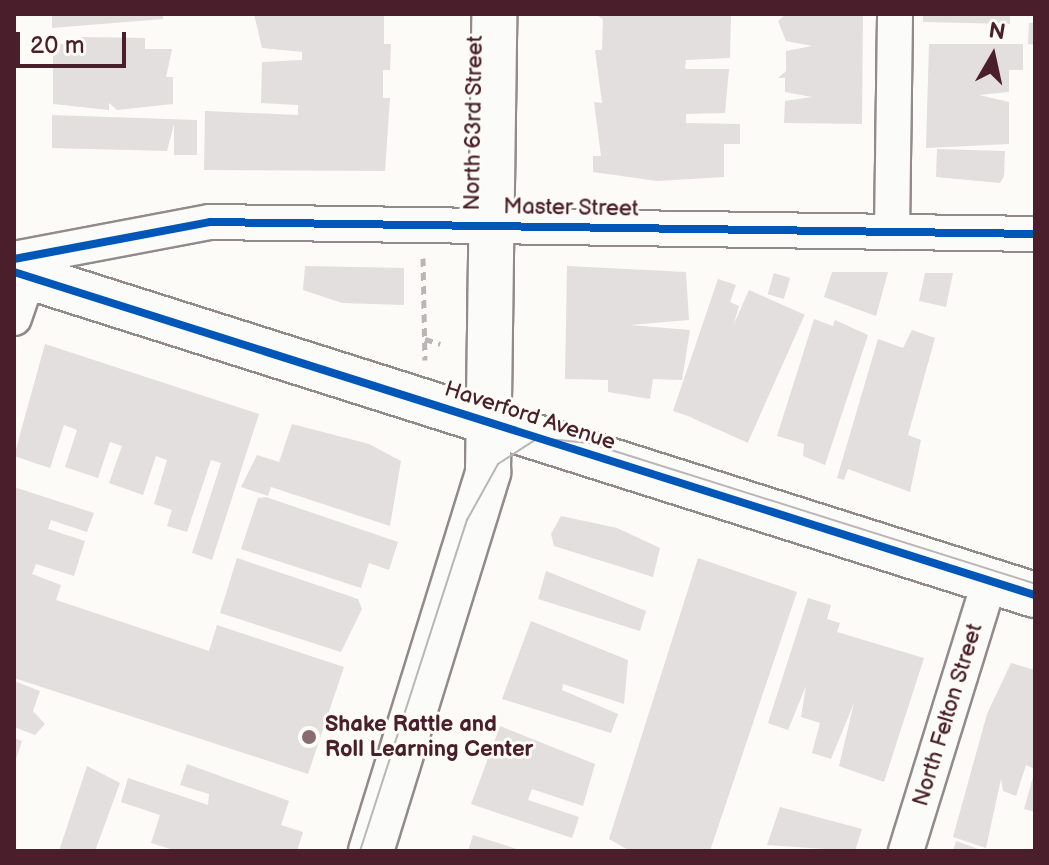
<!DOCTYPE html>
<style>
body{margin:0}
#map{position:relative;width:1049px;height:865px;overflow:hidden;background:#fcfbf8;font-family:"Balsamiq Sans",sans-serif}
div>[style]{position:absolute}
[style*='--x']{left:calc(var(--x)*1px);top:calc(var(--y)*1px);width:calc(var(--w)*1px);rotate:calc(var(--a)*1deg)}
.building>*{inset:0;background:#e2dfde;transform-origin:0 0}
.path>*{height:5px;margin-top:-2.5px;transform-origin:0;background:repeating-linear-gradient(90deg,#bbb6b6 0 8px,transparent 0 14px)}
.roads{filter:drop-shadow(2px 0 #928a8b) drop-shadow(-2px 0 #928a8b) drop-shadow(0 2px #928a8b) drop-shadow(0 -2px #928a8b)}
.street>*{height:34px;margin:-17px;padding:0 17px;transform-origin:17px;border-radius:17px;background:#fbfbf9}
.primary>*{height:44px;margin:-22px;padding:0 22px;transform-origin:22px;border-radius:22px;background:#fbfbf9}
.tram>*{height:2px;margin:-1px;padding:0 1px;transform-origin:1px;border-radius:1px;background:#bbb6b6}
.cycleway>*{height:8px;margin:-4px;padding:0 4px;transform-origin:4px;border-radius:4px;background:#0057b8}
.dots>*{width:22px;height:22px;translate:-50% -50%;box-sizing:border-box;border:4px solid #fdfcf7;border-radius:50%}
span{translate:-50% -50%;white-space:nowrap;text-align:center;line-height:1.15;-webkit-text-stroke:6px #fdfcf7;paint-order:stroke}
.street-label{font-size:22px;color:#4a1f2b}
.poi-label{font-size:22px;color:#4a1f2b;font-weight:700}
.left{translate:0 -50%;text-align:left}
.frame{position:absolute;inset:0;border:16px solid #4a1f2b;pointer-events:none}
.north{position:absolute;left:953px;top:16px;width:80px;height:80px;-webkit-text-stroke:6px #fdfcf7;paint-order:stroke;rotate:9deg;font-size:22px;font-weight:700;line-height:32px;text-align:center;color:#4a1f2b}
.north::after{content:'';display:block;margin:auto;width:28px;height:36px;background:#4a1f2b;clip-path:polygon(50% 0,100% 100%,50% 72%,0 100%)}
.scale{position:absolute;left:16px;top:32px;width:110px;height:36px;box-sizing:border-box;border:4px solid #4a1f2b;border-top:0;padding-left:10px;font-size:24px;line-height:28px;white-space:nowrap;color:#4a1f2b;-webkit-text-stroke:6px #fdfcf7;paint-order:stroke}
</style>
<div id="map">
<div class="building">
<div style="clip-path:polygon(52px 14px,163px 14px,163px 19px,52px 28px)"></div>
<div style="clip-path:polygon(254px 14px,384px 14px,384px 44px,391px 44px,390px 70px,383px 70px,383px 98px,390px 98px,385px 171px,204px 170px,205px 111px,298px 115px,298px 105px,261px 103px,262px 62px,302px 60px,302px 52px,262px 48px)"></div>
<div style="clip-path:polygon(595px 14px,731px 14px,730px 58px,686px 60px,685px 69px,729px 69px,725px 113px,686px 114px,686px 123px,740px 124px,740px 144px,724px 144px,724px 177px,657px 181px,593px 172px,593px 156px,601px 156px,594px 102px,602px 103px,595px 50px,602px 50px,603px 19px)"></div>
<div style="clip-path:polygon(786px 14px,863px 14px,862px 124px,784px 123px,785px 101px,812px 97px,785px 92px,785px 78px,778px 78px,786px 71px,786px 51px,812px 46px,786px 41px,778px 21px)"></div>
<div style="clip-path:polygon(923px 14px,1010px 14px,1010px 24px,923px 22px)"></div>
<div style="clip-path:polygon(1029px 23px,1035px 23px,1035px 45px,1028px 44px)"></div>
<div style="clip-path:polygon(81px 37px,145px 38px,145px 49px,172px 49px,166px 77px,173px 77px,173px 104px,117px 110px,109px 103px,109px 110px,53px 104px,53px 44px,81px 44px)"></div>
<div style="clip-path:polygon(929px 44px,1023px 44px,1023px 70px,1009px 70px,1009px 92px,979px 95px,1009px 102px,1009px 144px,926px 148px)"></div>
<div style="clip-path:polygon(52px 115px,197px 120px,197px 155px,174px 155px,174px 124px,167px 151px,52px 148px)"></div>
<div style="clip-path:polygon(937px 149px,1005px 151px,1004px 176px,1000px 183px,936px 177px)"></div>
<div style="clip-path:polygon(305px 266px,404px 268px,404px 305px,342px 303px,303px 290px)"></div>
<div style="clip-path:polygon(567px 266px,686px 272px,689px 320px,630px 325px,690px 330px,682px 380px,653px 379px,650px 399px,608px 392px,608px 380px,565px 379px)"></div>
<div style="clip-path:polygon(832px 272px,888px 272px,876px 316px,824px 297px)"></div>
<div style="left:774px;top:273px;width:17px;height:22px;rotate:17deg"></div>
<div style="clip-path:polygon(925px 273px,953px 273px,946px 307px,919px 301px)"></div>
<div style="clip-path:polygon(718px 279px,736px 285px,730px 302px,739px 306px,706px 422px,673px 411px)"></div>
<div style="left:749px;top:290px;width:61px;height:140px;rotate:24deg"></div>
<div style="clip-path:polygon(814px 319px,833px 326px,835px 320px,868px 335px,825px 465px,803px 456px,804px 444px,777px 436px)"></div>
<div style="clip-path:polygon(912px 330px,935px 338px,908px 435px,921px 440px,910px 492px,848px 469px,844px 480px,837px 478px,878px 339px,903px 348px)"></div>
<div style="clip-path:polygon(45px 344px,259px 414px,212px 560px,192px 553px,221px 463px,211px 460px,187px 532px,167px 526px,172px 510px,154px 504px,167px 460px,156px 456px,143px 495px,109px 483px,122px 446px,110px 442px,98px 478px,65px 467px,77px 430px,64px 425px,50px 468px,14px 456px)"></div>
<div style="clip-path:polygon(292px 424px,369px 444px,401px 461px,390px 526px,271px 487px,268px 496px,241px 487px,257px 455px,279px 462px)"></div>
<div style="clip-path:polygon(14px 487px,94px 513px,87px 532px,51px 520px,48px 529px,85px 541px,74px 576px,36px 564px,32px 574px,61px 585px,56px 600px,209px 651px,217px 625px,344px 667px,308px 774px,14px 678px)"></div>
<div style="clip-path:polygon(266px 497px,398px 542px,389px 570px,369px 563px,361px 588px,241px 549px,258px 498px)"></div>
<div style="clip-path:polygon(561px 516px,617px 528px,660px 548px,653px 577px,554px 546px,551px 534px)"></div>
<div style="clip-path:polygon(237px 558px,358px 599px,362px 609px,341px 652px,220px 613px)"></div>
<div style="clip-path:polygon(698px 558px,797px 592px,710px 851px,630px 851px,609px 839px)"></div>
<div style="clip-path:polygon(546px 571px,646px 611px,640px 631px,538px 599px)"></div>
<div style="clip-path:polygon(808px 598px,831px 605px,827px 619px,840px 623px,837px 632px,924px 658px,884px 782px,839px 766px,854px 703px,831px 759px,812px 753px,820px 723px,801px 717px,806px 686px,788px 730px,768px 723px)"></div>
<div style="clip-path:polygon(531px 621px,628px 660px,624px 704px,563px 684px,562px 690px,618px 714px,611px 733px,502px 699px)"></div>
<div style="clip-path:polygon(1011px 663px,1035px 670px,1035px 769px,1026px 765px,1016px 796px,1003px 791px,1001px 779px,986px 848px,953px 837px,987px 714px)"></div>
<div style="clip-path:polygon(14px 681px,40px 691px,33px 711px,45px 724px,35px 735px,14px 727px)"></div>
<div style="clip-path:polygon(500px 726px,595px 764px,583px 806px,532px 789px,528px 800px,579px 817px,572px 838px,471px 804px)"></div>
<div style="clip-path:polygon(14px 738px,22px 741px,15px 762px,14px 762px)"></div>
<div style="clip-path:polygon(187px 764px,289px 801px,281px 825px,303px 832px,297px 851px,177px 851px,151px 843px,160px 815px,121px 802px,128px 778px,208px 805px,209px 794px,180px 785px)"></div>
<div style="clip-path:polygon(87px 766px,120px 783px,95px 851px,59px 851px)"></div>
<div style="clip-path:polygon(1035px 770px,1035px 812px,1024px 809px)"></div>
<div style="clip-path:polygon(780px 807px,862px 829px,855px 851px,767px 845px)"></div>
<div style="clip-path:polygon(473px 835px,520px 850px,520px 851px,468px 851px)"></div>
<div style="clip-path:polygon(956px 841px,984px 851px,953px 851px)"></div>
</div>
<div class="path">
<div style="--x:423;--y:258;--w:102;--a:88.9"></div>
<div style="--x:425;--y:339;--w:16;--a:18"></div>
</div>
<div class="roads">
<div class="street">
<div style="--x:892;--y:232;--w:218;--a:-89.2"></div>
<div style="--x:14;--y:259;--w:199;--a:-10.7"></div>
<div style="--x:210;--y:222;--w:825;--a:0.83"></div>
<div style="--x:14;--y:318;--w:43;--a:-71.1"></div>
<div style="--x:906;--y:851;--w:284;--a:-72.8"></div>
</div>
<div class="primary">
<div style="--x:14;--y:272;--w:1071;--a:17.56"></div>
<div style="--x:371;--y:851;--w:397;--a:-72.8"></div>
<div style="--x:488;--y:472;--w:458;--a:-89.2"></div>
</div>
</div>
<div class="tram">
<div style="--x:360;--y:851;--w:348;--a:-72.1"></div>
<div style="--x:467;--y:520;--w:64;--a:-61"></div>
<div style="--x:498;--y:464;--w:48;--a:-33"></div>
<div style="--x:538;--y:438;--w:51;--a:5.6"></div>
<div style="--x:589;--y:443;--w:468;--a:17.5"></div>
</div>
<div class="cycleway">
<div style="--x:14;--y:259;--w:199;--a:-10.7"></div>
<div style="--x:210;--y:222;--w:825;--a:0.83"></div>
<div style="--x:14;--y:272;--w:1071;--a:17.56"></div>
</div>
<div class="dots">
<div style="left:309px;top:737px;background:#886c73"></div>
</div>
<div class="street-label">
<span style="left:474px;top:123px;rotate:-89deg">North 63rd Street</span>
<span style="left:571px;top:208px;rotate:1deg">Master Street</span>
<span style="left:530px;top:416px;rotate:18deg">Haverford Avenue</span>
<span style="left:948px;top:715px;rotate:-73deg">North Felton Street</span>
</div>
<div class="poi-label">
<span class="left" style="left:325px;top:737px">Shake Rattle and<br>Roll Learning Center</span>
</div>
<div class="frame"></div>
<div class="north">N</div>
<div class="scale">20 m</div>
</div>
